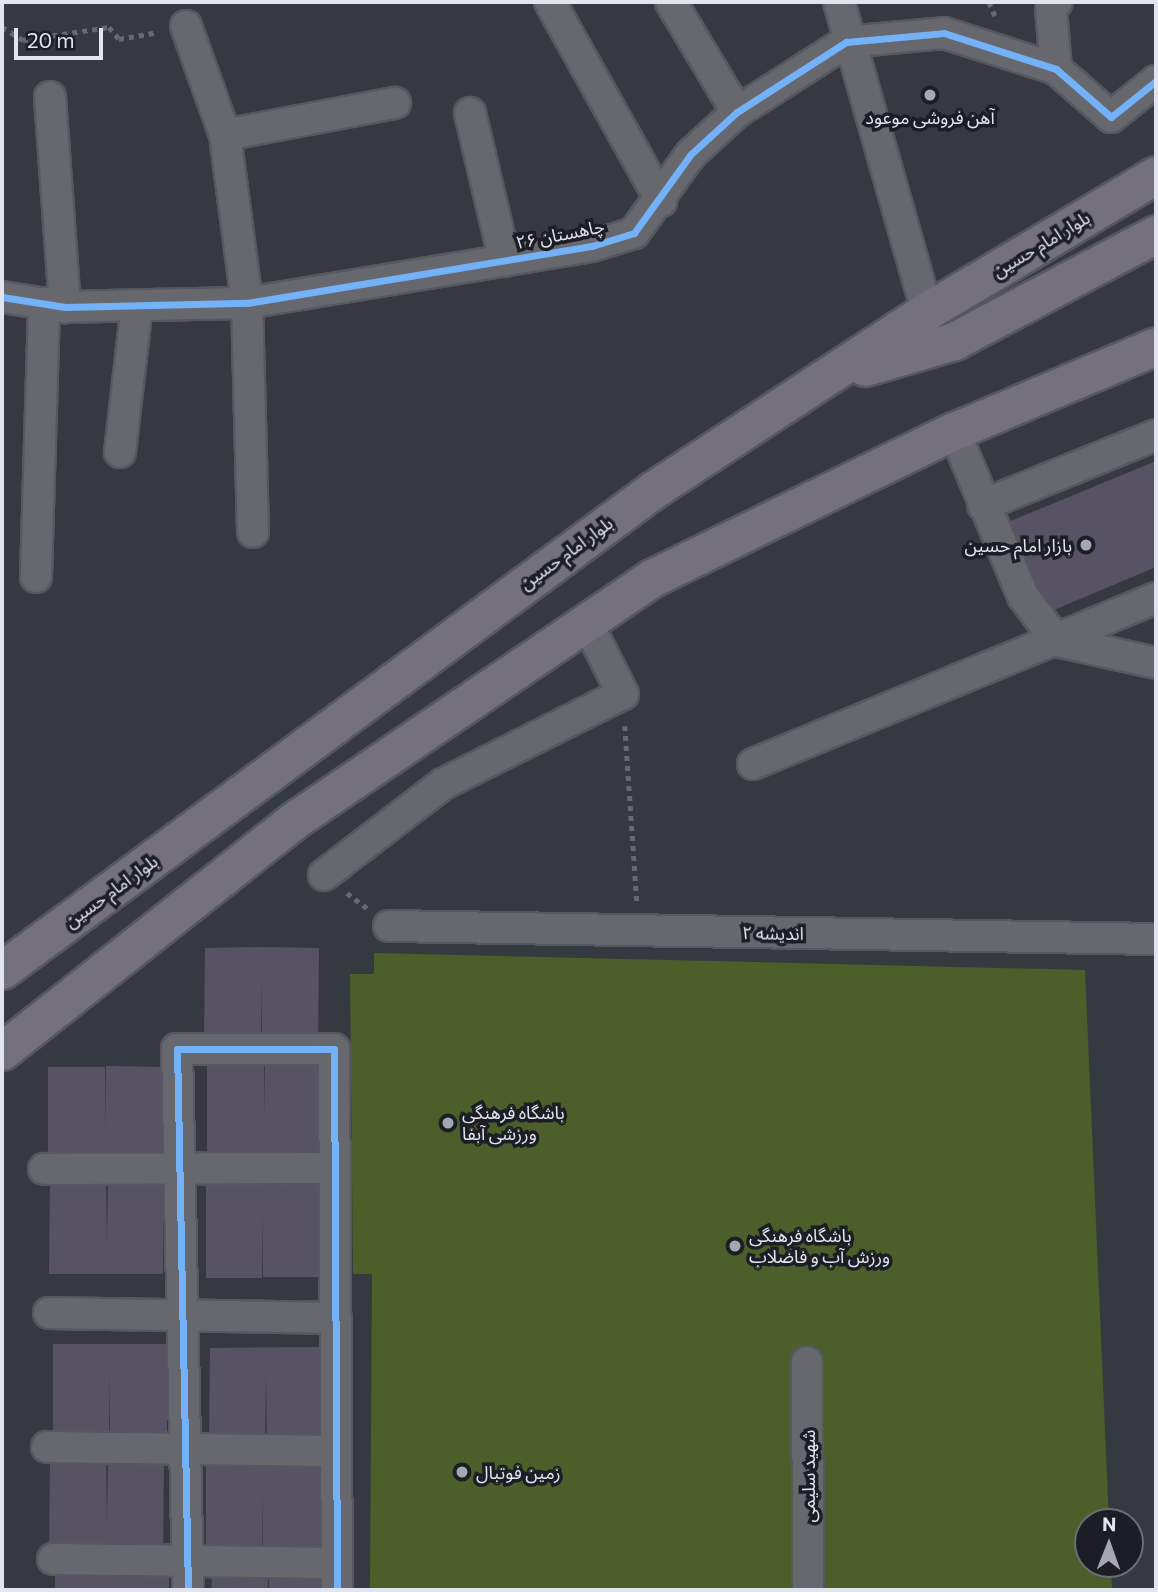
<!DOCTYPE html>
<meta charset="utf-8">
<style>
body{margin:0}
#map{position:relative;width:1158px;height:1592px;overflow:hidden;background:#373940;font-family:Commissioner,"Noto Sans Arabic",sans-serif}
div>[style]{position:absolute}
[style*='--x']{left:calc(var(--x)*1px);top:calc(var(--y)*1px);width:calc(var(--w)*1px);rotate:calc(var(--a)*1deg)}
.green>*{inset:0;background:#4c5f2a}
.building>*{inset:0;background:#585364;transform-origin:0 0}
.path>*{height:4.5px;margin-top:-2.25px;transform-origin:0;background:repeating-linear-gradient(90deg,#67696e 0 5px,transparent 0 10px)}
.roads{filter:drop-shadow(2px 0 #56585f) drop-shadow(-2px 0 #56585f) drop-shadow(0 2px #56585f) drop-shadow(0 -2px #56585f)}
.minor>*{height:30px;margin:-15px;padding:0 15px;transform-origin:15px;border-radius:15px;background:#67686e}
.major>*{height:37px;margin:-18.5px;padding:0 18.5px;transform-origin:18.5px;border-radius:18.5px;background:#74717c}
.cycleway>*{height:7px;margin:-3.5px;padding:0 3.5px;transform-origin:3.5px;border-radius:3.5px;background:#73b2f8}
.dots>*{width:19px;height:19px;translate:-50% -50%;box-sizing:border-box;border:4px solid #1d1e25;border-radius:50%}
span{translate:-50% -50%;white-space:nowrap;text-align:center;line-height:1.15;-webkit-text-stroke:7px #1d1e25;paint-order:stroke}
.poi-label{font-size:18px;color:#e2e4ee}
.right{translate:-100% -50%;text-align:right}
.left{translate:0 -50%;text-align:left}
.street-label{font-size:18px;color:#e2e4ee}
.frame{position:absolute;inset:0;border:4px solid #e2e4ee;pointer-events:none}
.north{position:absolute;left:1074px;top:1508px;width:70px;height:70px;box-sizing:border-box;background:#1d1e25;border:2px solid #6c6d75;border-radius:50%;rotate:1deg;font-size:19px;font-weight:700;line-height:28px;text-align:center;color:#e2e4ee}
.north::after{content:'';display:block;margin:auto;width:24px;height:32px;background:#a6a8b1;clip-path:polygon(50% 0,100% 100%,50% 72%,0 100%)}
.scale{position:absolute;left:14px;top:28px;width:89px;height:32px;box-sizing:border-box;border:4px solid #e2e4ee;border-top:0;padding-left:9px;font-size:21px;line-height:24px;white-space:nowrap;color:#e2e4ee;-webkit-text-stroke:5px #1d1e25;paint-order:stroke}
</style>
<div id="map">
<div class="green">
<div style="clip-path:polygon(374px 953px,1085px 970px,1109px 1522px,1088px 1522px,1088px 1564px,1111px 1564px,1112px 1590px,370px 1590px,372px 1274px,353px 1274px,350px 974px,374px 974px)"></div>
</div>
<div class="building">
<div style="clip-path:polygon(1156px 461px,1156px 567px,1042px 615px,1006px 523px)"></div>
<div style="clip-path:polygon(262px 947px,319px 948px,318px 1044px,262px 1043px,261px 976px,261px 1044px,204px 1044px,205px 948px)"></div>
<div style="left:265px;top:1063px;width:56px;height:95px;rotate:1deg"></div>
<div style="left:207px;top:1064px;width:57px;height:95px"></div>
<div style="clip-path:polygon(106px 1066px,162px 1067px,162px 1162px,48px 1163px,48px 1067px,105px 1067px,106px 1134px)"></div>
<div style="clip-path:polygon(50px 1178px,106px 1179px,107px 1246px,108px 1178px,164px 1178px,163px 1274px,49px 1274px)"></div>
<div style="clip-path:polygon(206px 1182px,320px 1182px,320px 1277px,263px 1277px,263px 1210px,262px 1278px,206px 1278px)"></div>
<div style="clip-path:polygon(53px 1344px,167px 1344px,167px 1439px,110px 1438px,109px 1371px,109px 1439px,53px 1439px)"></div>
<div style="clip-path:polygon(324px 1347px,323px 1443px,267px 1443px,266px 1375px,265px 1444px,209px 1443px,210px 1348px)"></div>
<div style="clip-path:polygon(108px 1458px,164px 1458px,163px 1554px,49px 1554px,50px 1459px,106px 1459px,107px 1526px)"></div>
<div style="clip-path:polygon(206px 1462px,320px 1462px,320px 1557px,263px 1557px,263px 1490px,262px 1558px,206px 1558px)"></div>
<div style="left:169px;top:1565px;width:25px;height:114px;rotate:90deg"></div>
<div style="left:212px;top:1569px;width:56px;height:21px;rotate:1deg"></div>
<div style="left:269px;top:1569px;width:57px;height:21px"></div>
</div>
<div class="path">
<div style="--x:989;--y:2;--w:20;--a:66"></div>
<div style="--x:2;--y:27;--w:25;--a:32"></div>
<div style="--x:23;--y:40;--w:87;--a:-8.6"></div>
<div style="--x:109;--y:27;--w:16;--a:50"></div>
<div style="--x:119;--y:39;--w:40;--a:-10"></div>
<div style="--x:625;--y:726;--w:177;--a:86.1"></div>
<div style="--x:347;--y:893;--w:26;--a:37"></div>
</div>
<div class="roads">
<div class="minor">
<div style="--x:550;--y:2;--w:228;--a:60.8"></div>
<div style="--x:671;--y:2;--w:128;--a:59"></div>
<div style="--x:839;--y:2;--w:321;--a:74.1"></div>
<div style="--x:186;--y:26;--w:116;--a:70.3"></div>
<div style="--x:225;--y:135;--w:169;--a:82.5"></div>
<div style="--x:247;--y:303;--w:229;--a:88.5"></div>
<div style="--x:1056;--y:69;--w:61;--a:-94.7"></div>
<div style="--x:1051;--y:8;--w:8;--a:-45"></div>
<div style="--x:50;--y:97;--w:211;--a:85.9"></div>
<div style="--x:470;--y:113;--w:152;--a:76.7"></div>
<div style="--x:225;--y:135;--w:173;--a:-10.7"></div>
<div style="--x:2;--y:297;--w:64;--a:9"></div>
<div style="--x:65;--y:307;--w:182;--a:-1.3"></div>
<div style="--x:247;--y:303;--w:350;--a:-9.4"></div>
<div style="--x:592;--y:246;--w:44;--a:-17.2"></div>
<div style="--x:634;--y:233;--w:97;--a:-54.2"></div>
<div style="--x:691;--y:154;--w:62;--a:-42.4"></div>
<div style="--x:737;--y:112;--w:130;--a:-32.7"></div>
<div style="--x:846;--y:42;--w:98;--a:-5.2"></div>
<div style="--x:944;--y:33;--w:118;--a:17.8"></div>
<div style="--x:1056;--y:69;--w:73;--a:41.1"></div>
<div style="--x:1111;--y:117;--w:58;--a:-38.7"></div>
<div style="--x:954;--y:431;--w:179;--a:67.3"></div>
<div style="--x:1023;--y:596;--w:56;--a:52.9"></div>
<div style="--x:120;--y:452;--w:147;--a:-83.4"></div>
<div style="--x:983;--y:505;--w:187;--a:-22"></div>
<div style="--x:36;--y:577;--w:274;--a:-88.3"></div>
<div style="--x:1057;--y:641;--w:101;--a:12.5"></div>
<div style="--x:753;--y:764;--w:436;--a:-22.4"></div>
<div style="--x:324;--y:875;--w:150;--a:-37.4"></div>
<div style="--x:443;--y:784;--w:201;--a:-26.6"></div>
<div style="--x:623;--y:694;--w:80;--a:-116.9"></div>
<div style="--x:389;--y:926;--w:767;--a:0.97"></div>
<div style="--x:44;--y:1169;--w:291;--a:-0.2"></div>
<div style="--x:49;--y:1313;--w:287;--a:1"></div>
<div style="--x:807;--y:1362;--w:228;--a:89.7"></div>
<div style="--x:47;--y:1447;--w:289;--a:0.8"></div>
<div style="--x:53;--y:1559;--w:284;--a:0.8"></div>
<div style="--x:188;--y:1590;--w:541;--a:-91.16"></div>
<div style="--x:177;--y:1049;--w:157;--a:0"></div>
<div style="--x:334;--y:1049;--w:541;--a:89.68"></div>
</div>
<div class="major">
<div style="--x:865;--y:367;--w:93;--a:-16.3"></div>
<div style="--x:954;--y:341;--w:229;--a:-27.9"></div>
<div style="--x:2;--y:970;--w:809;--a:-36.4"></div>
<div style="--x:653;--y:490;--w:327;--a:-33.2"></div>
<div style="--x:927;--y:311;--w:266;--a:-30.7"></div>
<div style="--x:2;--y:1051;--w:371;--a:-38.3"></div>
<div style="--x:293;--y:821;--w:434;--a:-34.1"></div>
<div style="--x:652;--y:578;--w:336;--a:-26"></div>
<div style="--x:954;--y:431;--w:219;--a:-22.8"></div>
</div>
</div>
<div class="cycleway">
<div style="--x:2;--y:297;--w:64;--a:9"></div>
<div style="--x:65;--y:307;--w:182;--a:-1.3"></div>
<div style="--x:247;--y:303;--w:350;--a:-9.4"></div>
<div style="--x:592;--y:246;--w:44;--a:-17.2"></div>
<div style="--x:634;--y:233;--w:97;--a:-54.2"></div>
<div style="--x:691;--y:154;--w:62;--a:-42.4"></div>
<div style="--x:737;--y:112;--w:130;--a:-32.7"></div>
<div style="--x:846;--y:42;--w:98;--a:-5.2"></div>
<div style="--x:944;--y:33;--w:118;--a:17.8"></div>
<div style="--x:1056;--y:69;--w:73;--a:41.1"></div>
<div style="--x:1111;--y:117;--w:58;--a:-38.7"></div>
<div style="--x:188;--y:1590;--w:541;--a:-91.16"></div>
<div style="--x:177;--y:1049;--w:157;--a:0"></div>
<div style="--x:334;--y:1049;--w:541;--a:89.68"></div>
</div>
<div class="dots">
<div style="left:930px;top:95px;background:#a6a8b1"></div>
<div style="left:1086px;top:545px;background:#a6a8b1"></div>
<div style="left:448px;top:1123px;background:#a6a8b1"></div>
<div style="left:735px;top:1246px;background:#a6a8b1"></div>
<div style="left:462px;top:1472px;background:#a6a8b1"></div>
</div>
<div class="poi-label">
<span style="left:930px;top:117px">آهن فروشی موعود</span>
<span class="right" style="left:1072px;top:545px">بازار امام حسین</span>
<span class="left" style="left:462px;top:1123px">باشگاه فرهنگی<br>ورزشی آبفا</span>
<span class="left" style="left:749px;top:1246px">باشگاه فرهنگی<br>ورزش آب و فاضلاب</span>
<span class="left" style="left:476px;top:1472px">زمین فوتبال</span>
</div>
<div class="street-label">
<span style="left:560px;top:234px;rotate:-11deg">چاهستان ۲۶</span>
<span style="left:1041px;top:244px;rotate:-31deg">بلوار امام حسین</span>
<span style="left:566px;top:553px;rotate:-36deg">بلوار امام حسین</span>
<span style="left:111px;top:891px;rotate:-36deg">بلوار امام حسین</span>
<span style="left:773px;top:933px;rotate:1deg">اندیشه ۲</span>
<span style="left:808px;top:1476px;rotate:-90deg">شهید سلیمی</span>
</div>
<div class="frame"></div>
<div class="north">N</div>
<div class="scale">20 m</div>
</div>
